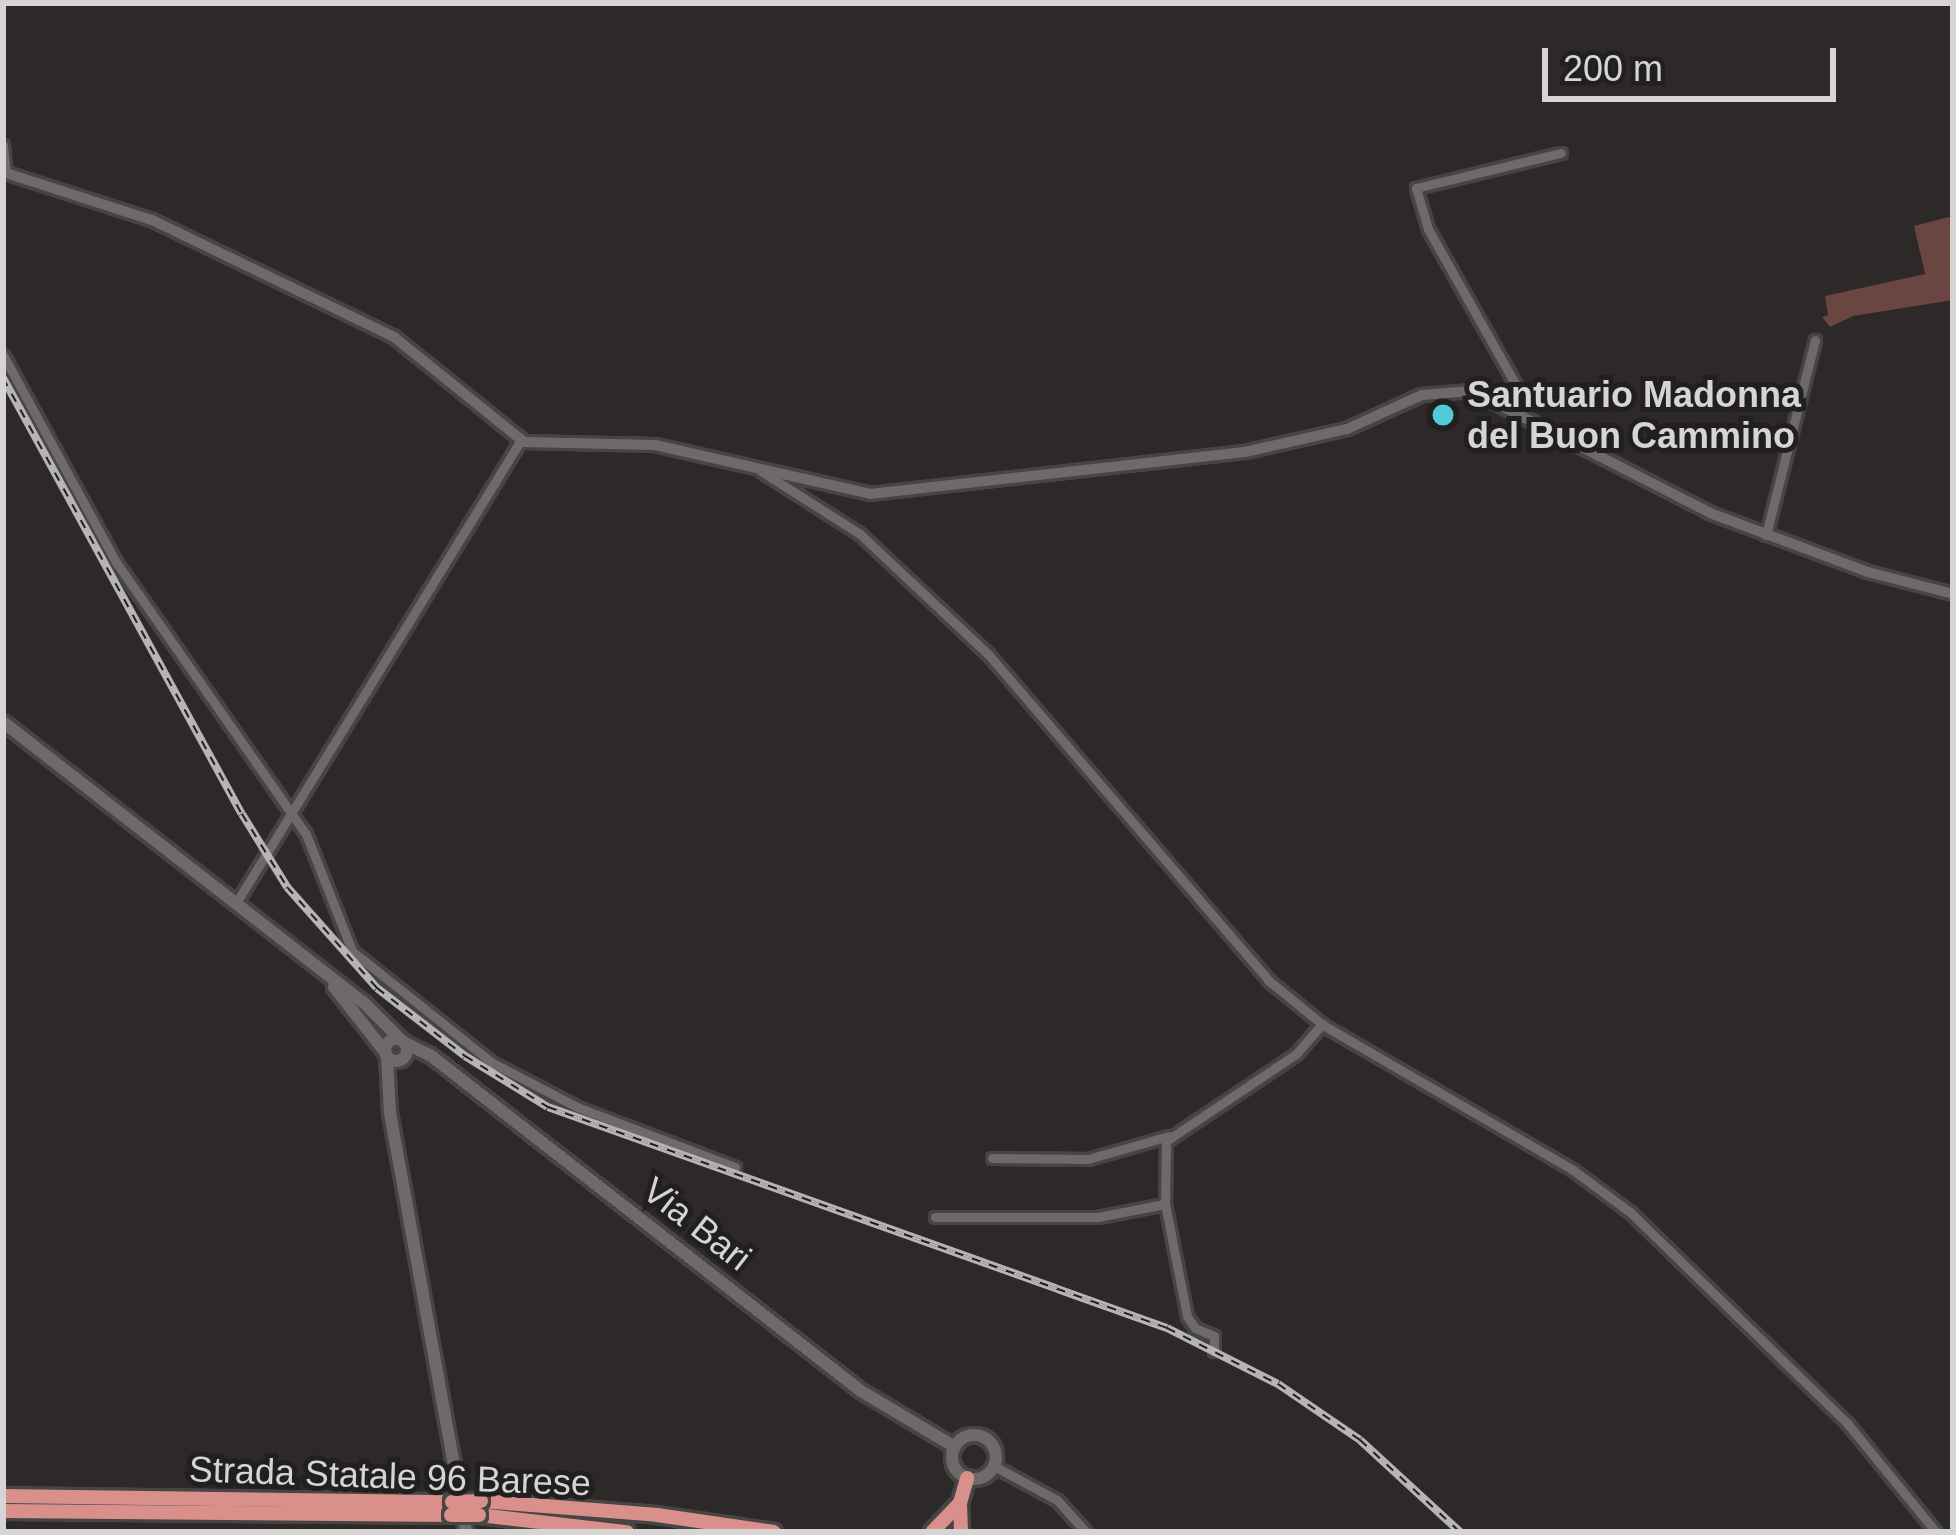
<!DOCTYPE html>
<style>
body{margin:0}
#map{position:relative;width:1956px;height:1535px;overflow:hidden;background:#2c2928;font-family:Helvetica,sans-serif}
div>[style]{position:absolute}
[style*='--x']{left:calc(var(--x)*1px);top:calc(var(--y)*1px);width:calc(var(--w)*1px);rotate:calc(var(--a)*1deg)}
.green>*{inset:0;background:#6a4542}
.roads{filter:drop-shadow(3px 0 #474444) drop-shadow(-3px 0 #474444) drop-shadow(0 3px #474444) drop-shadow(0 -3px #474444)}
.minor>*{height:9px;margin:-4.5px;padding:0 4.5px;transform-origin:4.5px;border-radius:4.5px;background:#6e6a69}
.tertiary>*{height:10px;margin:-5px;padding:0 5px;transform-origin:5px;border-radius:5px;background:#6e6a69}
.secondary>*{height:12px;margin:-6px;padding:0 6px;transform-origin:6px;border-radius:6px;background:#6e6a69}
.secondary>.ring{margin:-6px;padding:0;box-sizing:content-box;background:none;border:12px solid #6e6a69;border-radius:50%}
.trunk>*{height:14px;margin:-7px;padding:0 7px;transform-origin:7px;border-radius:7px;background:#d9908a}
.rail>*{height:8px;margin-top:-4px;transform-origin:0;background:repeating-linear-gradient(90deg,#221f1f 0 9px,#b7b4b4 0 18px);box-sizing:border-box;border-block:3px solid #b7b4b4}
.bridges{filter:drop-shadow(3px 0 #474444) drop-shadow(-3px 0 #474444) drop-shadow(0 3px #474444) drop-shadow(0 -3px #474444)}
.trunk-bridge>*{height:14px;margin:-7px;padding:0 7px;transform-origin:7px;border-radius:7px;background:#d9908a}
.dots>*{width:33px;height:33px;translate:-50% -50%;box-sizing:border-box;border:6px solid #221f1f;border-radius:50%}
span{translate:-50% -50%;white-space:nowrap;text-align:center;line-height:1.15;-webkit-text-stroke:10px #221f1f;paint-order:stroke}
.poi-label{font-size:36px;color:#d7d4d4;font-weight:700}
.left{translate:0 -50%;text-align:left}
.street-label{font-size:36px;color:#d7d4d4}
.frame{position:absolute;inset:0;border:6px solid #d7d4d4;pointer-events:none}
.scale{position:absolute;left:1542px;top:48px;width:294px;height:54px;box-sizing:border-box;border:6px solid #d7d4d4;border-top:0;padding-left:15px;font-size:36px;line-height:42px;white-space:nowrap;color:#d7d4d4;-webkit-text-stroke:9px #221f1f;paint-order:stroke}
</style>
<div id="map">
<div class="green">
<div style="clip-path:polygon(1953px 216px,1953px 300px,1853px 316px,1830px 327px,1822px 317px,1828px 315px,1825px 296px,1925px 274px,1914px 226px)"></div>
</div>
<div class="roads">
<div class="minor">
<div style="--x:3;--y:145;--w:28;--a:84"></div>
<div style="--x:3;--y:355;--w:236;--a:61.4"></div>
<div style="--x:116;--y:562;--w:332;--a:55.1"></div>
<div style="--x:306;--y:834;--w:126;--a:68.5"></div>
<div style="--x:352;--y:951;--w:178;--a:38.6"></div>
<div style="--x:491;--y:1062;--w:97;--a:27.6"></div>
<div style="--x:577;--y:1107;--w:169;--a:20.8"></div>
<div style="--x:1514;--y:413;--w:26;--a:-83"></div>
<div style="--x:1517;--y:387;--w:181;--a:-119.4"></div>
<div style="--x:1428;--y:229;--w:43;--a:-106.3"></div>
<div style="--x:1416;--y:188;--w:149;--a:-13.6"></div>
<div style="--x:761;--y:471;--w:117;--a:32.5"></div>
<div style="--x:860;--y:534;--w:175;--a:43.2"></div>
<div style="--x:988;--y:654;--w:430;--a:49.3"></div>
<div style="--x:1268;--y:980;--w:71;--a:39.3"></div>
<div style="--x:1323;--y:1025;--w:289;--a:30.1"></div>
<div style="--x:1573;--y:1170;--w:71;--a:36.4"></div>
<div style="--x:1630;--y:1212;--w:303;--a:44.2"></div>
<div style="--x:1847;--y:1423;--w:141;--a:50.8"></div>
<div style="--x:1766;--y:535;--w:201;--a:-75.9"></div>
<div style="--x:236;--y:903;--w:544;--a:-58.39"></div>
<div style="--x:992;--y:1158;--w:96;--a:0.6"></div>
<div style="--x:1088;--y:1159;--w:84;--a:-15.9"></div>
<div style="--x:935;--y:1217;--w:163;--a:0"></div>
<div style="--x:1098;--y:1217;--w:68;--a:-11"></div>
<div style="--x:1214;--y:1351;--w:15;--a:-90"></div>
<div style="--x:1214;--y:1336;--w:21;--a:-157"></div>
<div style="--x:1195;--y:1328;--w:14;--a:-124"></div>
<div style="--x:1187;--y:1316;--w:114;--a:-101.1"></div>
<div style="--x:1165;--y:1204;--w:63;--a:-89.1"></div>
<div style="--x:1166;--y:1141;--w:156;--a:-33.8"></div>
<div style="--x:1296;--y:1054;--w:40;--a:-49"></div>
<div style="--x:994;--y:1466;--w:72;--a:28.4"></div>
<div style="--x:1057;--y:1500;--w:43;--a:47.8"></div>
</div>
<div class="tertiary">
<div style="--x:3;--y:172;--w:157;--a:17.9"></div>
<div style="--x:152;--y:220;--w:269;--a:25.8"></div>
<div style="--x:394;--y:337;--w:167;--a:38.9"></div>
<div style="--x:524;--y:442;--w:131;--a:1.3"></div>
<div style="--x:655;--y:445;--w:221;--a:12.8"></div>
<div style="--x:870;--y:494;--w:377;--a:-6.4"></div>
<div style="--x:1245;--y:452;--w:105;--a:-12.7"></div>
<div style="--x:1347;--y:429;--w:82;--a:-24.4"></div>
<div style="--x:1422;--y:395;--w:50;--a:-4.6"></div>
<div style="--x:1472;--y:391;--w:267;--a:27.1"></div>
<div style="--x:1710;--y:513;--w:169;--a:20.5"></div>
<div style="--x:1868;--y:572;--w:88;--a:14.5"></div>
</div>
<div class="secondary">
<div style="--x:3;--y:722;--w:457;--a:37.9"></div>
<div style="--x:364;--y:1003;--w:51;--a:45"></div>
<div style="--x:334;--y:987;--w:84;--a:51.8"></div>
<div class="ring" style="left:385px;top:1039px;width:10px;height:10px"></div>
<div style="--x:405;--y:1043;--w:28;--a:26"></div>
<div style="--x:430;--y:1055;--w:546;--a:37.94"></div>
<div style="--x:861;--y:1391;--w:109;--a:30.8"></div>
<div style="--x:387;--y:1056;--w:57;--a:87"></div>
<div style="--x:390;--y:1113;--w:426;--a:79.7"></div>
<div class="ring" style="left:952px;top:1435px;width:32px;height:32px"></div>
</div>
<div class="trunk">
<div style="--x:3;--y:1496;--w:449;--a:0.8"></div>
<div style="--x:481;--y:1501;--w:177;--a:4.5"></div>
<div style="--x:657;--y:1515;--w:118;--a:8.3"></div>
<div style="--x:3;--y:1511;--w:448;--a:0.5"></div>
<div style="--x:479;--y:1515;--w:149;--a:6.6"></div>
<div style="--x:932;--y:1532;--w:40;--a:-46"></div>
<div style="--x:961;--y:1532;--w:29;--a:-92"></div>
<div style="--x:960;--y:1503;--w:26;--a:-74"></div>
</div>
</div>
<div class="rail">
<div style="--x:3;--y:378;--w:497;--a:61.3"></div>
<div style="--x:242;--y:814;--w:86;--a:58.3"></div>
<div style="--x:287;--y:887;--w:135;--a:48.3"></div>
<div style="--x:377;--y:988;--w:111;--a:37.7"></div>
<div style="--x:465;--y:1056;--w:97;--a:31.6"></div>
<div style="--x:548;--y:1107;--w:657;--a:19.65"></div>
<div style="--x:1167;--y:1328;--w:124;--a:26.8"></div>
<div style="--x:1278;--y:1384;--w:99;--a:34.3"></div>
<div style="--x:1360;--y:1440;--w:136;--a:42.6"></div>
</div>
<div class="bridges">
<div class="trunk-bridge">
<div style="--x:452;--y:1502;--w:29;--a:-2"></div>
<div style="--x:451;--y:1515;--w:28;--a:0"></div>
</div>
</div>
<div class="dots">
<div style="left:1443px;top:415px;background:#52cbd8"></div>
</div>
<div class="poi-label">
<span class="left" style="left:1467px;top:415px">Santuario Madonna<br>del Buon Cammino</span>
</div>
<div class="street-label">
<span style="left:697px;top:1224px;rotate:38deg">Via Bari</span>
<span style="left:390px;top:1476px;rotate:2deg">Strada Statale 96 Barese</span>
</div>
<div class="frame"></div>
<div class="scale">200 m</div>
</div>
